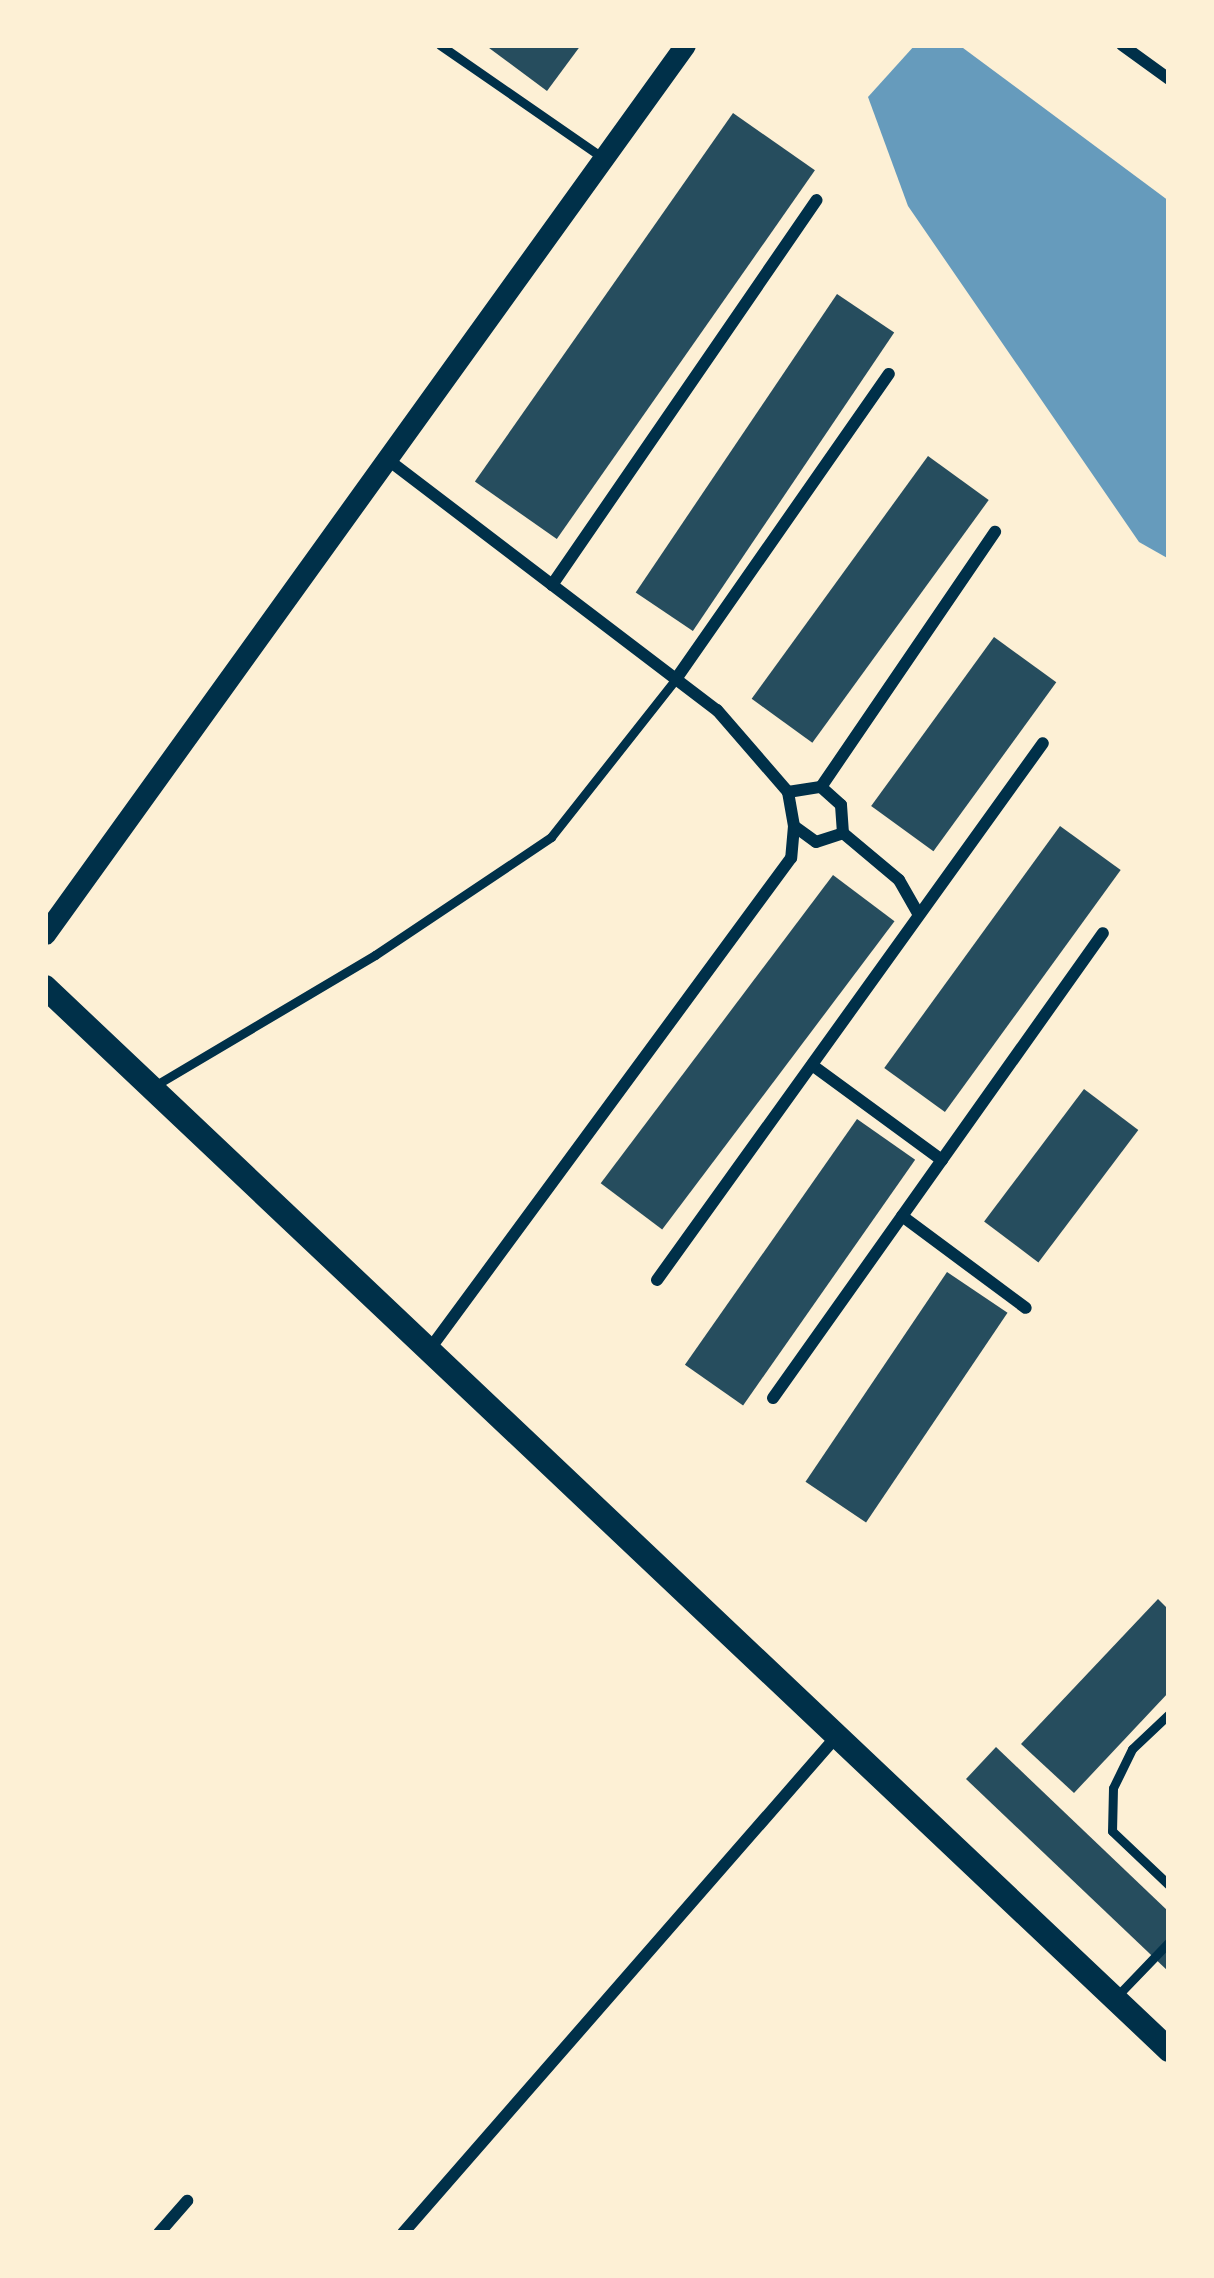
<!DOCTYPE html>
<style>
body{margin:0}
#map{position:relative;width:1214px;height:2278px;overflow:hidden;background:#fdf0d5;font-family:"Playfair Display",serif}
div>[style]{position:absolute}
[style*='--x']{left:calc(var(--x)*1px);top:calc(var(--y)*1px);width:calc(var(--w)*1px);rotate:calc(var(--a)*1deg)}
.water>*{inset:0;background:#669bbc}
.building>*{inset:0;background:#264d5e;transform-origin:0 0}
.service>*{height:9px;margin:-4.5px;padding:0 4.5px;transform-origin:4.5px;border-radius:4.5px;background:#003049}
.minor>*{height:12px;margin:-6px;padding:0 6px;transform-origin:6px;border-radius:6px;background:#003049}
.tertiary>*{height:21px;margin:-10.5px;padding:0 10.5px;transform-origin:10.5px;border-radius:10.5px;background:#003049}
.secondary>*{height:24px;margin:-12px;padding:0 12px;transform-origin:12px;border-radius:12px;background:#003049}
span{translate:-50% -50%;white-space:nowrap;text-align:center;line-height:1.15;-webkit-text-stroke:9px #fdf0d5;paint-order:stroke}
.frame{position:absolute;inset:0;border:48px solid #fdf0d5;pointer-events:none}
</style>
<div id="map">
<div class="water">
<div style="clip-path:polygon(915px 45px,959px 45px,1169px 201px,1169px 559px,1139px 542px,908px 206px,868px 97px)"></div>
</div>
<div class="building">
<div style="clip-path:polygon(485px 45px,581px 45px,547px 91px)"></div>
<div style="left:733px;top:113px;width:100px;height:450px;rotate:35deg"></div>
<div style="left:837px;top:294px;width:69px;height:360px;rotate:34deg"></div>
<div style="left:928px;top:456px;width:75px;height:300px;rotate:36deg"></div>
<div style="left:994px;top:637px;width:77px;height:209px;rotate:36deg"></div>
<div style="left:1060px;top:826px;width:75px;height:299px;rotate:36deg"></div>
<div style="left:833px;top:875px;width:77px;height:386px;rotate:37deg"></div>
<div style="left:1084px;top:1089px;width:68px;height:166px;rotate:37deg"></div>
<div style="left:857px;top:1119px;width:71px;height:300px;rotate:35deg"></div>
<div style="left:947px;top:1272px;width:73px;height:253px;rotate:34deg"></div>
<div style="clip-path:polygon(1158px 1599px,1169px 1610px,1169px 1692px,1074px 1793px,1021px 1744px)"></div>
<div style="clip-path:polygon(996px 1747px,1169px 1912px,1169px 1972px,966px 1779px)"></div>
</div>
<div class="service">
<div style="--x:440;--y:45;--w:198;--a:34.7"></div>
<div style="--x:156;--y:1085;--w:255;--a:-30.7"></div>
<div style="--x:375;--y:955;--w:212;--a:-33.8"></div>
<div style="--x:551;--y:837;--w:201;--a:-51.7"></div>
<div style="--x:1169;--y:1714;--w:51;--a:136.6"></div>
<div style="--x:1132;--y:1749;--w:43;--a:116"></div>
<div style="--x:1113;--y:1788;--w:43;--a:91.3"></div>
<div style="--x:1112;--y:1831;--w:79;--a:43.5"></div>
<div style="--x:1118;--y:1995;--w:74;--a:-46.1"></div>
</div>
<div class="minor">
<div style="--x:1122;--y:45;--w:58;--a:35.9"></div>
<div style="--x:387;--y:459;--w:415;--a:37.3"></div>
<div style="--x:717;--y:710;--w:108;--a:49.1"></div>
<div style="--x:788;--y:792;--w:35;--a:80"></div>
<div style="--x:794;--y:826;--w:32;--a:95"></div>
<div style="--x:791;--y:858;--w:611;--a:126.34"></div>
<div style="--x:552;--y:585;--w:467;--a:-55.5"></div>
<div style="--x:676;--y:679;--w:372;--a:-55.1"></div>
<div style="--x:821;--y:787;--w:309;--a:-55.7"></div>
<div style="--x:788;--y:792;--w:33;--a:-9"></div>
<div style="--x:821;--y:787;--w:27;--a:42"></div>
<div style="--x:841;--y:805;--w:28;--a:86"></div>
<div style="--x:794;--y:826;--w:27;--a:36"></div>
<div style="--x:816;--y:842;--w:28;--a:-18"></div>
<div style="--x:843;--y:833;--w:73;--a:40"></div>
<div style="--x:899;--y:880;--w:40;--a:60.3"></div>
<div style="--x:812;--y:1065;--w:161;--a:36.2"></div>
<div style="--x:902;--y:1216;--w:154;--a:36.6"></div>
<div style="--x:657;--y:1280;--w:661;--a:-54.29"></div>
<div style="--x:773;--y:1398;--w:570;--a:-54.64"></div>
<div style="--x:159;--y:2233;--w:43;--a:-48.8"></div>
<div style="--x:403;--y:2233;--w:658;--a:-48.88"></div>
</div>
<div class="tertiary">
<div style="--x:45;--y:934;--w:1095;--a:-54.25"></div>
</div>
<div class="secondary">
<div style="--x:45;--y:987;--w:1547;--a:43.4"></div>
</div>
<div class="frame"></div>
</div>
